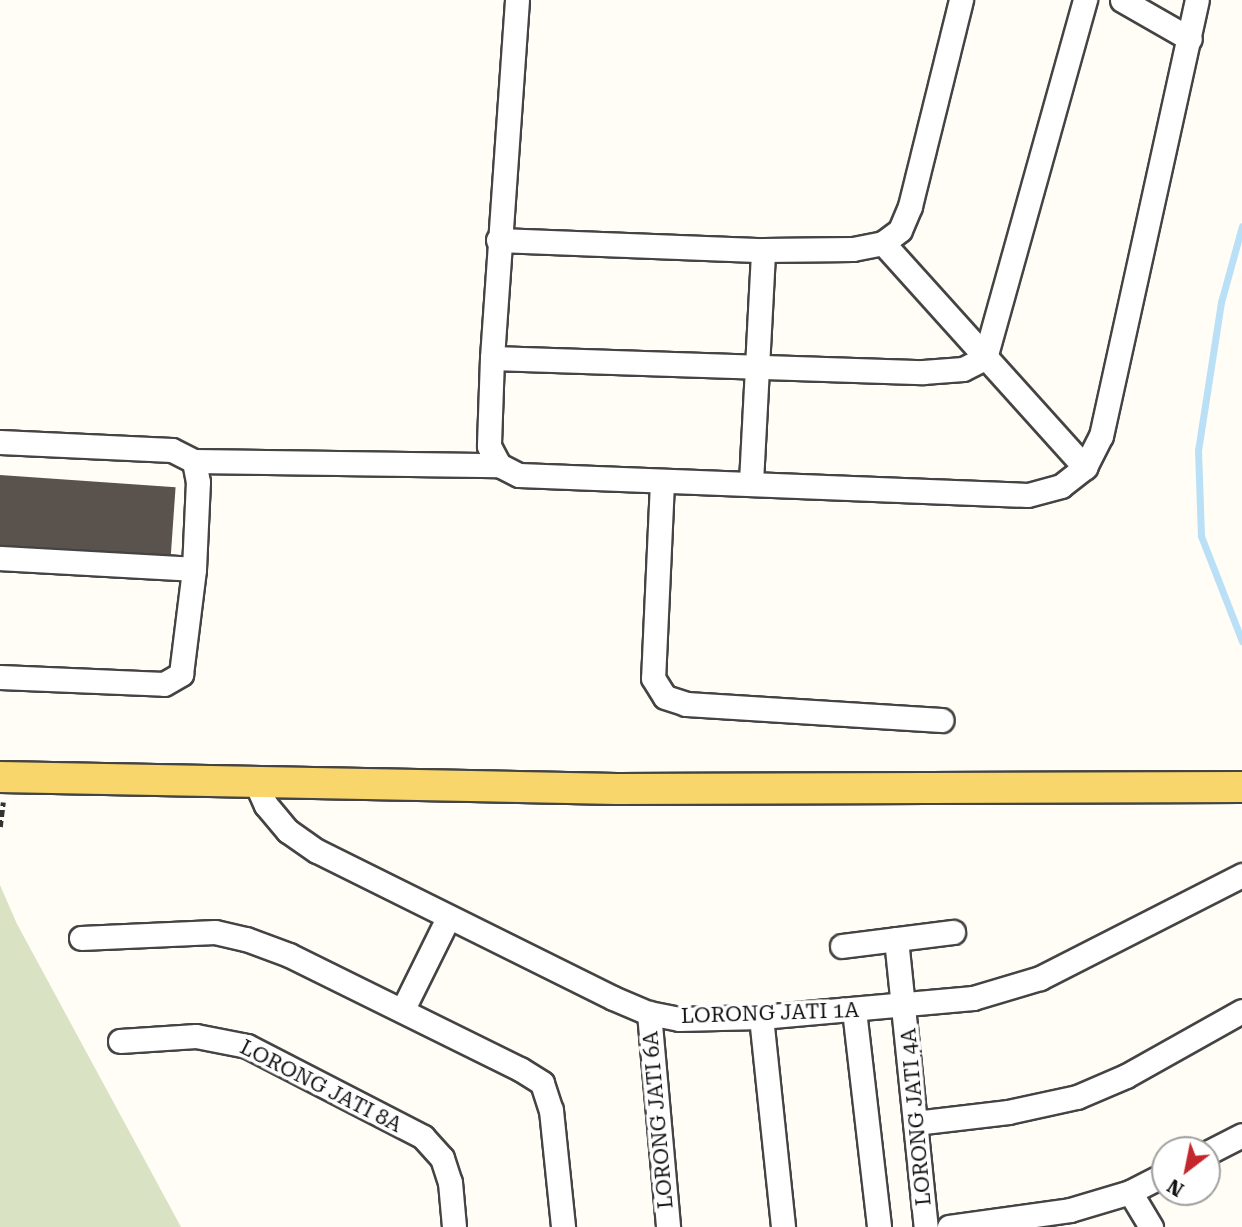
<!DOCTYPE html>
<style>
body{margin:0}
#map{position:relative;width:1242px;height:1227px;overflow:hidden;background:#fffdf5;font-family:"Roboto Serif",serif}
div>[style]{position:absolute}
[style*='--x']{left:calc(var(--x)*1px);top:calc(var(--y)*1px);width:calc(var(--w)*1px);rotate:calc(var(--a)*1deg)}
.cemetery>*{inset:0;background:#d9e3c4}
.stream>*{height:7px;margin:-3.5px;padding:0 3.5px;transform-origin:3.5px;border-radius:3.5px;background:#b9e0f7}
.building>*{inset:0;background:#5a524d;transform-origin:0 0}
.path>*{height:4.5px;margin-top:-2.25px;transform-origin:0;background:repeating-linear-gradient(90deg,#333 0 7px,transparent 0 10.5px)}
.roads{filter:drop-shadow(2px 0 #444) drop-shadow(-2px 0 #444) drop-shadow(0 2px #444) drop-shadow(0 -2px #444)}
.minor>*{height:23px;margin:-11.5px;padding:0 11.5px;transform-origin:11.5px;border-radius:11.5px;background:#fff}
.major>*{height:30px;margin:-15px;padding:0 15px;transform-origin:15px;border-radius:15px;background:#f9d66b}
span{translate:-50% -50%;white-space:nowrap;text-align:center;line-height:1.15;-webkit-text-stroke:7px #fff;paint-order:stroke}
.street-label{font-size:21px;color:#111}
.north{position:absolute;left:1151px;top:1136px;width:70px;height:70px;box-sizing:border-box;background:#fff;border:2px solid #a0a0a0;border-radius:50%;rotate:212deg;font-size:19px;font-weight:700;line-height:28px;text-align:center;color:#111}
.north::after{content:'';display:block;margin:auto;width:24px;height:32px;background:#c4262e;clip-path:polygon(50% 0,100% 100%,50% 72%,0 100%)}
</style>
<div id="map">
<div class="cemetery">
<div style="clip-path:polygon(0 885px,17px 924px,181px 1227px,0 1227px)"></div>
</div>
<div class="stream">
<div style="--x:1242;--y:226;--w:79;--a:105.4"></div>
<div style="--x:1221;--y:302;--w:150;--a:98.8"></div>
<div style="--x:1198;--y:450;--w:86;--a:88"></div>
<div style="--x:1201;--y:536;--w:113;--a:68.7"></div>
</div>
<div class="building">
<div style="left:0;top:475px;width:176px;height:73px;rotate:4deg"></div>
</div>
<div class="path">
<div style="--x:0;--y:827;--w:25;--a:-83"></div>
</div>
<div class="roads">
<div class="minor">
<div style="--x:517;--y:0;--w:359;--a:94"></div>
<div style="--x:492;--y:358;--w:88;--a:92"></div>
<div style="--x:489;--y:446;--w:21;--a:62"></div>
<div style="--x:499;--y:465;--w:22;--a:27"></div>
<div style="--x:519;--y:475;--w:509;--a:2.25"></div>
<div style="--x:1028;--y:495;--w:34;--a:-15"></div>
<div style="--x:1061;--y:486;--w:31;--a:-38"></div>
<div style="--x:1085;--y:467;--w:35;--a:-63"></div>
<div style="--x:1101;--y:436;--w:446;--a:-77.6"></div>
<div style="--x:1122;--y:0;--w:78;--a:29.8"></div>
<div style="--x:498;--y:240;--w:265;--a:2.2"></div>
<div style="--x:763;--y:250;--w:90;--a:-0.6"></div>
<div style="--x:853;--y:249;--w:31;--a:-11"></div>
<div style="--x:883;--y:243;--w:21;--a:-37"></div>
<div style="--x:900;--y:230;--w:26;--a:-67"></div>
<div style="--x:910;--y:206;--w:212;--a:-76.1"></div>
<div style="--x:883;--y:243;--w:302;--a:48"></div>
<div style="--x:492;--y:358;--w:431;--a:1.9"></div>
<div style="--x:923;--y:372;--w:40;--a:-4.3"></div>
<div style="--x:963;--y:369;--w:25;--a:-27"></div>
<div style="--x:985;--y:358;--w:372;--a:-74.4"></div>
<div style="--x:0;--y:442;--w:172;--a:2.7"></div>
<div style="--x:172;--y:450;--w:25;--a:27"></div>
<div style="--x:194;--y:461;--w:305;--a:0.8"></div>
<div style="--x:662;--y:482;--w:196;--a:92.6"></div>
<div style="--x:653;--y:678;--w:22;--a:58"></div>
<div style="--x:665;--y:697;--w:22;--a:18"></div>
<div style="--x:686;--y:704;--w:256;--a:3.6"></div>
<div style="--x:751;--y:482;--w:232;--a:-87"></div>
<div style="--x:0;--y:558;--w:194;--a:3.2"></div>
<div style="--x:0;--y:677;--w:164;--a:2.4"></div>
<div style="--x:164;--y:684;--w:20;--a:-30"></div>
<div style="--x:181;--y:674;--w:106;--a:-82.9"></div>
<div style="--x:194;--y:569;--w:87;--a:-87.4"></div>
<div style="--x:198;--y:482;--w:21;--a:-101"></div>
<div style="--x:256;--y:783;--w:24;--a:66"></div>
<div style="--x:266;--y:805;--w:34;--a:50"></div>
<div style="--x:288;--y:831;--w:35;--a:35"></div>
<div style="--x:317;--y:851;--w:330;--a:26.4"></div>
<div style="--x:613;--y:998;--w:39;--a:23"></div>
<div style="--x:649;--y:1013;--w:31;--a:11"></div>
<div style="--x:679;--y:1019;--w:82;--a:-1.4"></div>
<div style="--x:761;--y:1017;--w:213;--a:-5.1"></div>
<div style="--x:973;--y:998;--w:70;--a:-16.6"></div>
<div style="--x:1040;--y:978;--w:227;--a:-27"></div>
<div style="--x:81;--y:938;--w:134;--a:-2.6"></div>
<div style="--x:215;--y:932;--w:32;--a:13"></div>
<div style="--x:246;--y:939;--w:46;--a:20.4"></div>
<div style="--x:289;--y:955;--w:258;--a:26.3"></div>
<div style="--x:520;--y:1069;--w:26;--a:32"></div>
<div style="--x:542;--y:1083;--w:28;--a:72"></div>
<div style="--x:551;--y:1110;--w:118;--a:84.1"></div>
<div style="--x:896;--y:939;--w:290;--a:84.1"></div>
<div style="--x:842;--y:946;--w:112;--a:-7.2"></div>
<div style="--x:403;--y:1009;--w:102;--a:-63.7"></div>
<div style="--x:854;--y:1010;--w:218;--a:83.4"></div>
<div style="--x:649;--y:1013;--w:215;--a:84.9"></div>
<div style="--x:761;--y:1017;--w:211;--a:84"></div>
<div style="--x:120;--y:1041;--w:76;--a:-3.8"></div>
<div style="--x:196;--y:1036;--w:52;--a:11.1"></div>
<div style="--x:247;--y:1046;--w:198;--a:27.3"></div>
<div style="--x:423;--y:1137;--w:28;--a:48"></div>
<div style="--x:442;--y:1158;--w:25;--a:72"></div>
<div style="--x:450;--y:1182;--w:45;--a:84.9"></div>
<div style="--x:915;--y:1123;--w:94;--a:-6.7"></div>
<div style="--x:1008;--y:1112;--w:71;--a:-12.3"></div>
<div style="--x:1077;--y:1097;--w:53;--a:-23.2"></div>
<div style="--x:1126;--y:1076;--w:133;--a:-29.3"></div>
<div style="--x:1207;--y:1153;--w:39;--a:-27"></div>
<div style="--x:1130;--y:1192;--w:41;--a:59"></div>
<div style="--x:949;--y:1227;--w:122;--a:-8"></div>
<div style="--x:1070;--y:1210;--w:63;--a:-16.7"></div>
<div style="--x:1130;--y:1192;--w:39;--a:-27"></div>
</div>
<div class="major">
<div style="--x:0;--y:777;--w:617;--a:1.11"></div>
<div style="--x:617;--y:789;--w:625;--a:-0.18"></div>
</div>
</div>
<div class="street-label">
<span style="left:770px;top:1013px;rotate:-2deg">LORONG JATI 1A</span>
<span style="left:321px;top:1086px;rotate:27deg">LORONG JATI 8A</span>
<span style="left:916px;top:1117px;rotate:-95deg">LORONG JATI 4A</span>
<span style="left:658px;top:1120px;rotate:-95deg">LORONG JATI 6A</span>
</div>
<div class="north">N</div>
</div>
